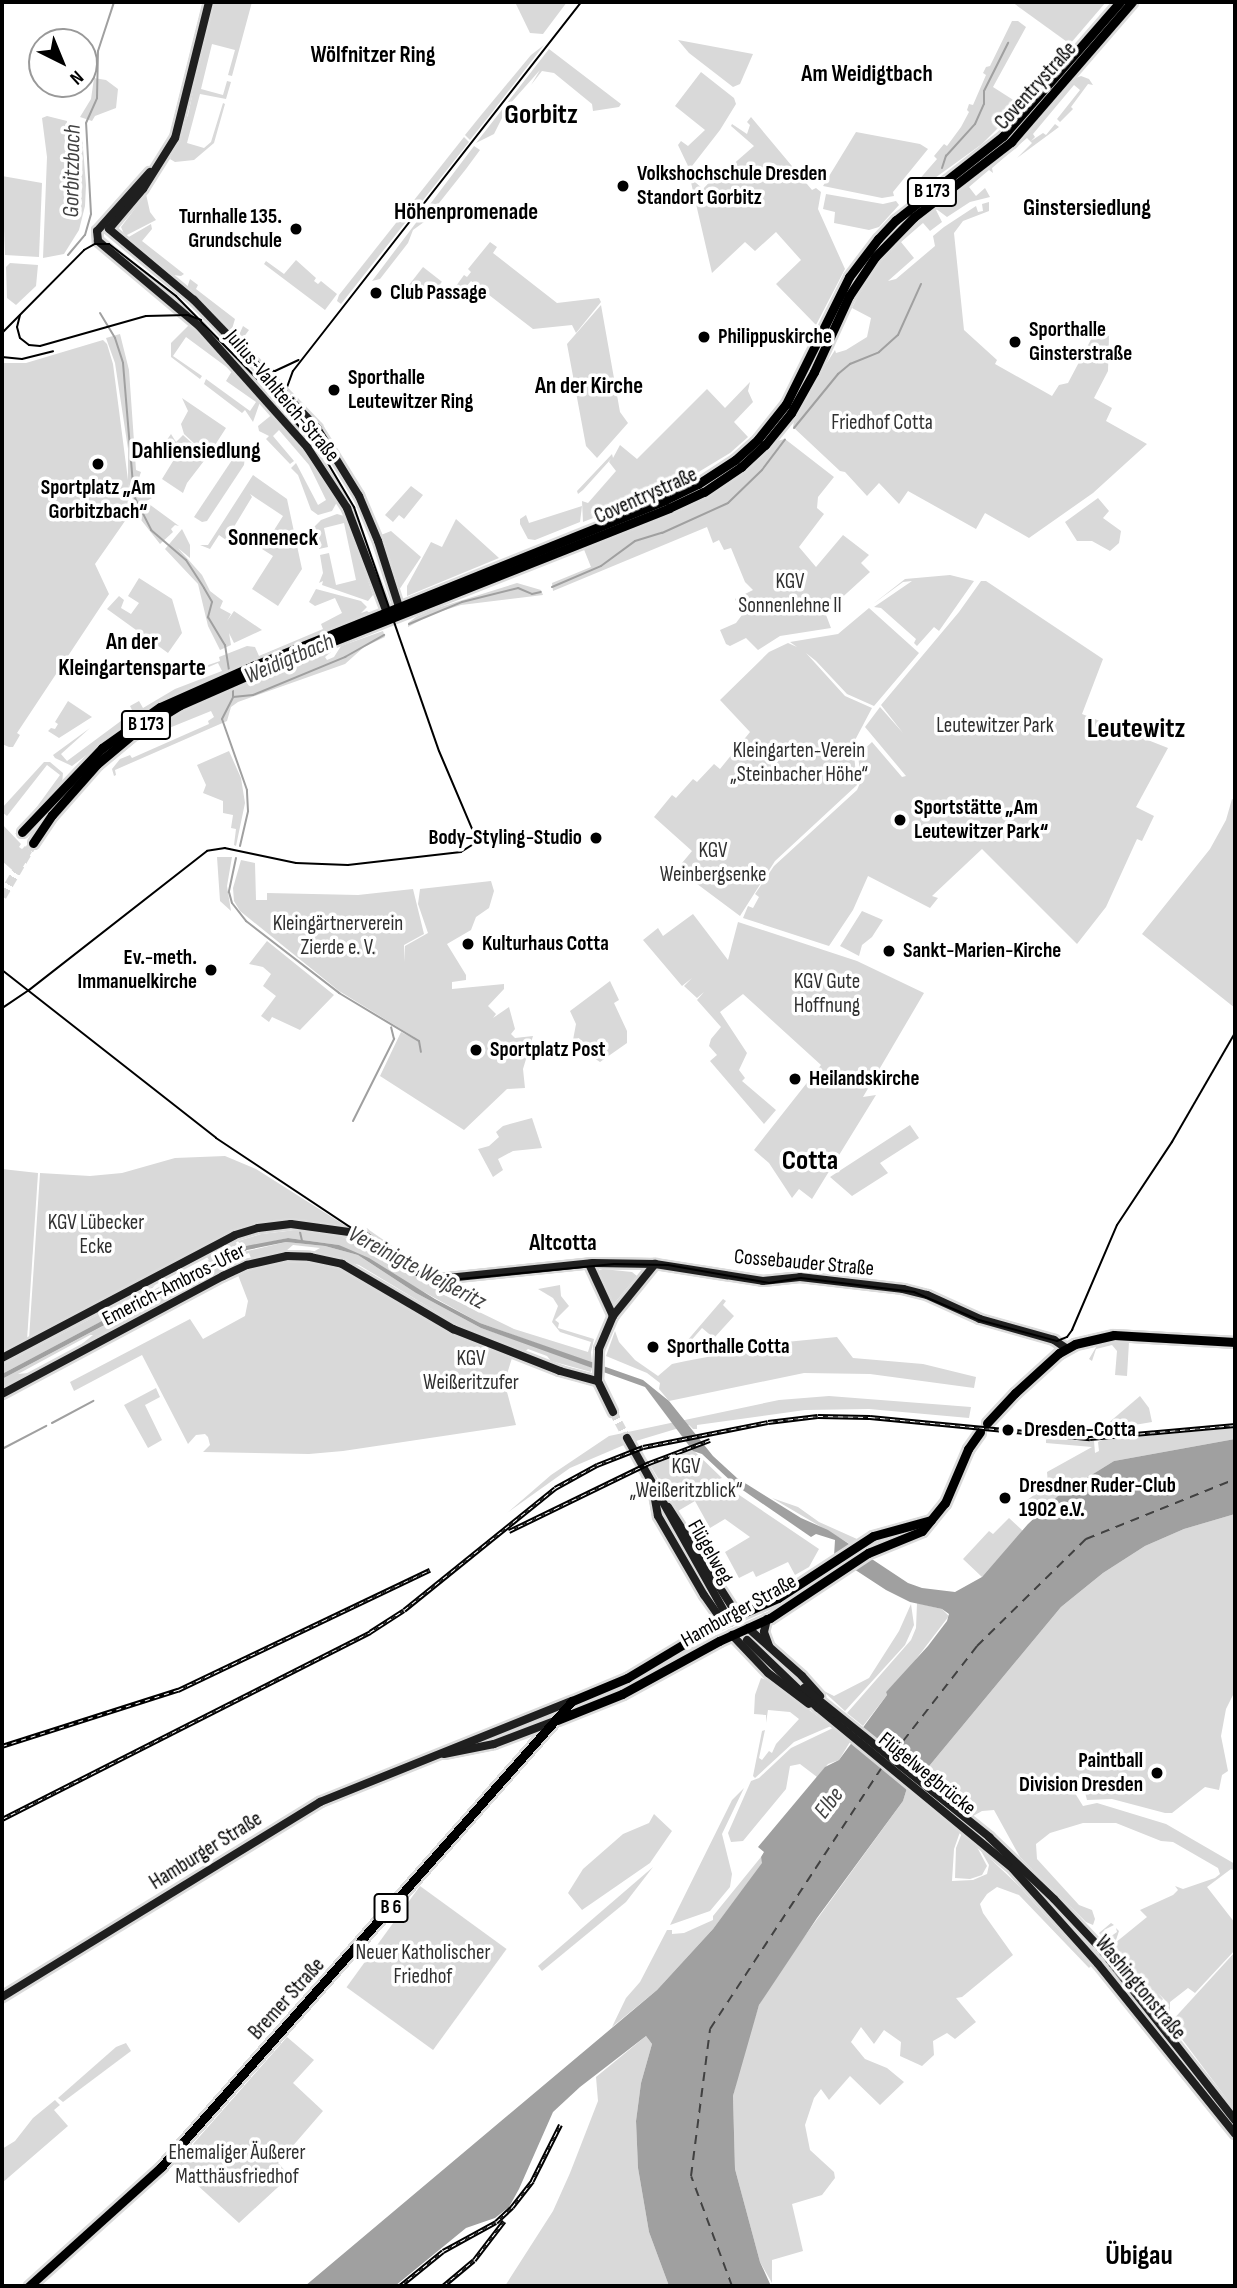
<!DOCTYPE html>
<meta charset="utf-8">
<style>
body{margin:0}
#map{position:relative;width:1237px;height:2288px;overflow:hidden;background:#fff;font-family:"Sofia Sans Condensed",sans-serif}
div>[style]{position:absolute}
[style*='--x']{left:calc(var(--x)*1px);top:calc(var(--y)*1px);width:calc(var(--w)*1px);rotate:calc(var(--a)*1deg)}
.green>*{inset:0;background:#d9d9d9;transform-origin:0 0}
.water>*{inset:0;background:#a0a0a0}
.stream>*{height:2px;margin:-1px;padding:0 1px;transform-origin:1px;border-radius:1px;background:#a0a0a0}
.ferry>*{height:2px;margin-top:-1px;transform-origin:0;background:repeating-linear-gradient(90deg,#414141 0 9px,transparent 0 16px)}
.secondary-tunnel>*{height:8px;margin-top:-4px;transform-origin:0;background:repeating-linear-gradient(90deg,#d9d9d9 0 8px,transparent 0 12px)}
.primary-tunnel>*{height:9px;margin-top:-4.5px;transform-origin:0;background:repeating-linear-gradient(90deg,#d9d9d9 0 9px,transparent 0 13.5px)}
.roads{filter:drop-shadow(2px 0 #dbdbdb) drop-shadow(-2px 0 #dbdbdb) drop-shadow(0 2px #dbdbdb) drop-shadow(0 -2px #dbdbdb)}
.secondary>*{height:8px;margin:-4px;padding:0 4px;transform-origin:4px;border-radius:4px;background:#1f1f1f}
.primary>*{height:9px;margin:-4.5px;padding:0 4.5px;transform-origin:4.5px;border-radius:4.5px;background:#000}
.tram>*{height:2px;margin:-1px;padding:0 1px;transform-origin:1px;border-radius:1px;background:#000}
.rail>*{height:4.5px;margin-top:-2.25px;transform-origin:0;background:repeating-linear-gradient(90deg,#fff 0 5px,#000 0 10px);box-sizing:border-box;border-block:2px solid #000}
.dots>*{width:19px;height:19px;translate:-50% -50%;box-sizing:border-box;border:4px solid #fff;border-radius:50%}
span{translate:-50% -50%;white-space:nowrap;text-align:center;line-height:1.15;-webkit-text-stroke:7px #fff;paint-order:stroke}
.shield-label span{padding:2px 5px;background:#fff;border:2px solid;border-radius:5px;-webkit-text-stroke-width:0}
.shield-label{font-size:19px;color:#000;font-weight:700}
.street-label{font-size:21px;color:#000}
.poi-label{font-size:21px;color:#000;font-weight:700}
.left{translate:0 -50%;text-align:left}
.right{translate:-100% -50%;text-align:right}
.park-label{font-size:21px;color:#303030}
.neighbourhood-label{font-size:23px;color:#000;font-weight:700}
.water-label{font-size:23px;color:#414141;font-style:italic}
.district-label{font-size:28px;color:#000;font-weight:700}
.frame{position:absolute;inset:0;border:4px solid #000;pointer-events:none}
.north{position:absolute;left:28px;top:28px;width:70px;height:70px;box-sizing:border-box;background:#fff;border:2px solid #999;border-radius:50%;rotate:137deg;font-size:19px;font-weight:700;line-height:28px;text-align:center;color:#000}
.north::after{content:'';display:block;margin:auto;width:24px;height:32px;background:#000;clip-path:polygon(50% 0,100% 100%,50% 72%,0 100%)}
</style>
<div id="map">
<div class="green">
<div style="clip-path:polygon(212px 2px,252px 2px,232px 76px,228px 75px,235px 50px,212px 44px,201px 89px,223px 95px,227px 81px,231px 82px,226px 99px,200px 94px,187px 143px,204px 148px,211px 142px,223px 103px,225px 104px,214px 143px,194px 160px,175px 162px,170px 159px,188px 115px)"></div>
<div style="clip-path:polygon(515px 2px,567px 2px,543px 34px,530px 33px)"></div>
<div style="clip-path:polygon(1012px 2px,1106px 2px,1070px 44px)"></div>
<div style="clip-path:polygon(1012px 21px,1018px 21px,1026px 27px,993px 87px,1021px 105px,982px 144px,921px 188px,917px 182px,937px 159px,934px 156px,944px 144px,947px 146px,961px 127px,969px 112px,967px 110px,969px 104px,973px 105px,986px 75px,983px 73px,986px 67px,990px 66px)"></div>
<div style="clip-path:polygon(678px 40px,753px 54px,740px 84px,733px 87px,689px 53px)"></div>
<div style="clip-path:polygon(544px 45px,490px 115px,470px 140px,465px 135px,482px 114px,531px 55px)"></div>
<div style="clip-path:polygon(549px 49px,621px 104px,619px 107px,593px 111px,592px 104px,554px 73px,542px 71px,531px 85px,540px 70px,508px 106px,494px 134px,476px 143px)"></div>
<div style="clip-path:polygon(701px 72px,734px 98px,736px 104px,720px 130px,692px 166px,688px 166px,678px 145px,681px 141px,688px 146px,705px 130px,675px 106px)"></div>
<div style="clip-path:polygon(1081px 76px,1089px 79px,1093px 85px,1088px 84px,1071px 107px,1073px 109px,1060px 122px,1057px 119px,1080px 90px,1074px 85px,1033px 134px,1035px 137px,1031px 141px,1043px 133px,1046px 135px,1055px 124px,1059px 127px,1017px 158px,1032px 143px,1027px 138px,992px 168px,993px 173px,989px 170px,969px 187px,976px 196px,985px 188px,990px 197px,970px 202px,947px 217px,935px 208px,942px 222px,930px 231px,923px 223px,901px 242px,914px 258px,888px 281px,896px 279px,935px 246px,933px 236px,944px 227px,976px 206px,978px 212px,983px 211px,982px 204px,989px 202px,989px 211px,963px 221px,954px 233px,964px 330px,997px 360px,995px 364px,1052px 396px,1059px 385px,1068px 383px,1096px 330px,1109px 336px,1108px 371px,1094px 398px,1112px 408px,1106px 421px,1147px 444px,1093px 493px,1029px 538px,985px 513px,976px 529px,908px 491px,899px 504px,879px 483px,867px 496px,845px 472px,840px 471px,793px 427px,795px 413px,835px 350px,836px 353px,846px 350px,867px 337px,871px 318px,852px 308px,873px 265px,920px 216px,1006px 150px,1037px 121px,1073px 79px)"></div>
<div style="clip-path:polygon(94px 78px,106px 80px,118px 89px,116px 108px,95px 116px,92px 121px,80px 117px,91px 99px)"></div>
<div style="clip-path:polygon(47px 116px,67px 121px,66px 136px,82px 136px,86px 185px,85px 206px,79px 230px,64px 254px,43px 258px,47px 157px,42px 118px)"></div>
<div style="clip-path:polygon(751px 117px,812px 190px,816px 188px,821px 192px,818px 209px,845px 269px,816px 325px,776px 284px,801px 260px,776px 232px,755px 251px,745px 242px,712px 273px,690px 178px,700px 169px,695px 182px,703px 189px,719px 172px,722px 174px,754px 146px,731px 126px,732px 124px,747px 134px,750px 125px,747px 122px)"></div>
<div style="clip-path:polygon(856px 132px,920px 144px,928px 149px,893px 192px,894px 196px,882px 198px,823px 186px)"></div>
<div style="clip-path:polygon(464px 137px,469px 142px,341px 304px,337px 301px,339px 295px)"></div>
<div style="clip-path:polygon(474px 146px,480px 150px,466px 169px,424px 222px,413px 230px,408px 243px,380px 279px,372px 281px)"></div>
<div style="clip-path:polygon(2px 176px,42px 183px,39px 257px,5px 255px)"></div>
<div style="clip-path:polygon(146px 194px,150px 212px,156px 220px,125px 236px,121px 227px)"></div>
<div style="clip-path:polygon(826px 194px,883px 204px,896px 201px,899px 205px,879px 227px,869px 230px,834px 223px,835px 212px,823px 209px)"></div>
<div style="clip-path:polygon(151px 224px,152px 229px,142px 241px,184px 274px,181px 276px,173px 275px,127px 238px)"></div>
<div style="clip-path:polygon(490px 242px,497px 247px,493px 253px,557px 303px,599px 298px,601px 302px,576px 333px,572px 325px,533px 329px,471px 281px,466px 287px,469px 290px,466px 295px,456px 286px,464px 275px,467px 277px,471px 272px,468px 269px)"></div>
<div style="clip-path:polygon(296px 260px,316px 278px,314px 281px,318px 284px,321px 281px,337px 294px,325px 310px,264px 264px,266px 261px,284px 274px)"></div>
<div style="clip-path:polygon(10px 263px,38px 265px,36px 286px,16px 305px,7px 298px,6px 267px)"></div>
<div style="left:423px;top:267px;width:24px;height:24px;rotate:38deg"></div>
<div style="clip-path:polygon(190px 279px,198px 285px,196px 289px,235px 319px,232px 329px,239px 335px,243px 326px,249px 330px,243px 338px,249px 346px,247px 349px,187px 288px)"></div>
<div style="clip-path:polygon(601px 305px,620px 412px,628px 423px,597px 458px,586px 446px,567px 344px)"></div>
<div style="clip-path:polygon(188px 326px,193px 327px,216px 350px,260px 402px,253px 422px,245px 410px,242px 413px,204px 384px,206px 379px,250px 411px,256px 402px,226px 381px,232px 371px,186px 337px,173px 356px,202px 376px,200px 379px,171px 357px,171px 343px)"></div>
<div style="clip-path:polygon(120px 334px,129px 370px,136px 470px,141px 472px,137px 484px,139px 490px,152px 498px,141px 504px,149px 504px,179px 526px,175px 525px,171px 529px,173px 532px,160px 544px,138px 516px,128px 484px,128px 449px,115px 363px,106px 338px)"></div>
<div style="clip-path:polygon(103px 340px,107px 344px,113px 364px,132px 511px,95px 564px,109px 594px,17px 733px,20px 735px,13px 747px,9px 747px,2px 744px,2px 363px,26px 363px)"></div>
<div style="clip-path:polygon(750px 382px,748px 391px,753px 402px,734px 422px,748px 437px,730px 453px,677px 485px,583px 522px,582px 501px,588px 503px,616px 471px,609px 462px,611px 459px,583px 490px,578px 494px,577px 491px,612px 454px,613px 458px,620px 445px,637px 459px,707px 389px,725px 408px)"></div>
<div style="clip-path:polygon(182px 398px,226px 428px,208px 456px,184px 434px,181px 424px,188px 411px)"></div>
<div style="clip-path:polygon(274px 413px,304px 447px,332px 491px,337px 502px,332px 511px,318px 515px,311px 510px,298px 475px,291px 468px,296px 463px,318px 505px,326px 500px,309px 465px,279px 430px,273px 436px,294px 461px,290px 464px,266px 439px,269px 436px,259px 431px,258px 426px)"></div>
<div style="clip-path:polygon(171px 434px,176px 442px,183px 435px,207px 457px,187px 483px,183px 493px,162px 479px,178px 453px,171px 444px,168px 447px,164px 444px)"></div>
<div style="clip-path:polygon(785px 439px,834px 477px,818px 497px,817px 508px,824px 514px,799px 547px,816px 567px,843px 535px,869px 555px,861px 563px,870px 572px,836px 603px,823px 607px,831px 628px,780px 636px,758px 650px,746px 638px,730px 646px,726px 644px,720px 630px,736px 623px,742px 615px,735px 599px,753px 590px,745px 582px,731px 548px,724px 550px,719px 540px,713px 543px,707px 527px,553px 591px,552px 583px,591px 567px,583px 547px,720px 489px,750px 467px,777px 441px)"></div>
<div style="clip-path:polygon(240px 448px,245px 456px,244px 465px,207px 521px,202px 522px,194px 517px)"></div>
<div style="clip-path:polygon(253px 475px,287px 499px,302px 569px,278px 606px,252px 589px,273px 556px,262px 549px,283px 516px,250px 494px,252px 497px,226px 540px,219px 535px,210px 549px,200px 545px,208px 545px)"></div>
<div style="clip-path:polygon(411px 486px,423px 495px,404px 519px,399px 515px,393px 522px,385px 515px)"></div>
<div style="clip-path:polygon(1098px 498px,1109px 511px,1103px 518px,1121px 531px,1119px 543px,1110px 551px,1092px 541px,1077px 541px,1065px 522px)"></div>
<div style="clip-path:polygon(582px 506px,580px 522px,535px 540px,528px 539px,520px 524px,520px 519px,526px 515px,529px 523px)"></div>
<div style="clip-path:polygon(337px 514px,344px 516px,351px 531px,373px 595px,368px 601px,322px 585px,323px 581px,319px 583px,323px 573px,320px 555px,329px 553px,336px 585px,356px 580px,344px 523px,324px 528px,328px 547px,319px 549px,318px 532px,314px 527px,321px 520px)"></div>
<div style="clip-path:polygon(456px 519px,499px 558px,407px 596px,407px 586px,431px 542px,442px 547px)"></div>
<div style="clip-path:polygon(182px 529px,190px 545px,190px 558px,178px 548px,202px 575px,210px 591px,223px 601px,220px 608px,231px 614px,227px 621px,234px 611px,262px 630px,234px 643px,229px 633px,231px 645px,220px 650px,208px 626px,198px 584px,165px 549px)"></div>
<div style="clip-path:polygon(391px 531px,421px 557px,399px 590px,381px 535px)"></div>
<div style="clip-path:polygon(950px 575px,974px 581px,939px 631px,934px 627px,917px 646px,914px 643px,916px 639px,881px 608px,874px 607px,912px 581px,903px 582px,873px 604px,905px 579px)"></div>
<div style="clip-path:polygon(139px 578px,172px 599px,182px 633px,168px 653px,107px 609px,119px 596px,124px 600px,121px 608px,131px 614px,139px 603px,128px 596px)"></div>
<div style="clip-path:polygon(981px 581px,986px 581px,1103px 659px,1082px 714px,1168px 748px,1136px 807px,1154px 816px,1142px 841px,1137px 839px,1106px 907px,1077px 944px,982px 849px,932px 896px,938px 898px,930px 908px,868px 876px,853px 910px,829px 946px,743px 918px,748px 906px,753px 908px,759px 897px,755px 894px,774px 866px,857px 790px,861px 781px,858px 755px,872px 742px,902px 777px,906px 776px,865px 727px,880px 707px,903px 733px,881px 705px,959px 612px)"></div>
<div style="clip-path:polygon(517px 583px,541px 590px,543px 595px,461px 605px,432px 614px,408px 627px,408px 623px,416px 617px,434px 609px)"></div>
<div style="clip-path:polygon(316px 589px,361px 601px,367px 607px,361px 613px,367px 611px,371px 614px,247px 663px,146px 710px,72px 766px,55px 758px,53px 755px,90px 728px,61px 754px,67px 761px,133px 712px,130px 706px,139px 701px,143px 708px,175px 689px,222px 671px,218px 663px,197px 672px,173px 677px,220px 661px,219px 657px,247px 646px,255px 647px,259px 656px,323px 629px,321px 624px,342px 613px,335px 598px,315px 606px,309px 602px)"></div>
<div style="clip-path:polygon(869px 608px,919px 653px,874px 706px,847px 694px,816px 661px,806px 653px,845px 696px,872px 708px,853px 744px,857px 785px,775px 861px,740px 916px,677px 869px,692px 851px,654px 817px,672px 795px,676px 798px,693px 779px,697px 782px,714px 764px,720px 769px,750px 732px,720px 700px,769px 652px,788px 643px,797px 647px,790px 642px,838px 634px)"></div>
<div style="clip-path:polygon(383px 631px,385px 637px,364px 647px,345px 664px,238px 702px,231px 707px,227px 721px,115px 770px,116px 775px,114px 776px,112px 769px,120px 759px,130px 755px,132px 758px,209px 724px,208px 721px,214px 717px,211px 711px,137px 741px,114px 760px,100px 766px,131px 740px,186px 706px,288px 663px,331px 652px,325px 657px,327px 660px,334px 657px,341px 646px)"></div>
<div style="clip-path:polygon(68px 701px,92px 717px,59px 738px,48px 731px,51px 728px,55px 729px,58px 724px,55px 722px)"></div>
<div style="clip-path:polygon(229px 751px,241px 778px,245px 803px,236px 846px,234px 845px,236px 829px,231px 828px,233px 815px,223px 813px,223px 801px,203px 793px,206px 785px,197px 765px)"></div>
<div style="clip-path:polygon(44px 762px,50px 762px,63px 773px,62px 784px,31px 815px,60px 775px,47px 765px,7px 816px,2px 812px,2px 808px)"></div>
<div style="clip-path:polygon(1232px 799px,1235px 801px,1235px 1008px,1142px 934px,1210px 849px,1226px 820px)"></div>
<div style="clip-path:polygon(2px 824px,21px 844px,19px 847px,22px 849px,25px 846px,32px 852px,18px 875px,2px 861px)"></div>
<div style="clip-path:polygon(217px 857px,232px 857px,227px 886px,231px 911px,220px 901px)"></div>
<div style="clip-path:polygon(241px 860px,255px 863px,256px 900px,267px 900px,267px 893px,358px 895px,413px 889px,424px 934px,404px 945px,405px 962px,405px 946px,428px 933px,418px 904px,420px 889px,491px 881px,494px 891px,489px 908px,476px 917px,471px 930px,447px 944px,466px 975px,466px 980px,452px 982px,452px 989px,504px 984px,504px 989px,488px 1006px,496px 1014px,493px 1018px,509px 1007px,515px 1029px,511px 1034px,515px 1038px,533px 1036px,523px 1069px,525px 1088px,507px 1089px,464px 1130px,380px 1076px,401px 1032px,413px 1038px,414px 1037px,339px 991px,240px 911px,234px 901px,233px 888px)"></div>
<div style="clip-path:polygon(862px 911px,883px 920px,872px 937px,862px 945px,859px 956px,840px 946px)"></div>
<div style="clip-path:polygon(693px 914px,728px 960px,738px 922px,857px 961px,924px 993px,863px 1097px,876px 1095px,812px 1199px,799px 1189px,792px 1198px,769px 1163px,754px 1150px,821px 1065px,743px 994px,720px 1012px,747px 1053px,739px 1070px,745px 1078px,742px 1081px,776px 1110px,764px 1124px,710px 1061px,717px 1055px,709px 1046px,711px 1039px,721px 1027px,697px 1000px,704px 992px,697px 998px,684px 986px,692px 978px,682px 986px,643px 940px,658px 928px,663px 936px)"></div>
<div style="clip-path:polygon(267px 941px,334px 995px,300px 1030px,272px 1017px,269px 1022px,261px 1016px,276px 996px,263px 986px,271px 974px,263px 967px,249px 964px)"></div>
<div style="clip-path:polygon(610px 981px,619px 1000px,614px 1003px,627px 1031px,627px 1043px,600px 1062px,585px 1052px,579px 1038px,573px 1040px,576px 1024px,570px 1011px)"></div>
<div style="clip-path:polygon(532px 1118px,542px 1148px,513px 1151px,498px 1159px,503px 1170px,493px 1177px,478px 1149px,489px 1146px,499px 1137px,496px 1132px,503px 1126px)"></div>
<div style="clip-path:polygon(910px 1125px,919px 1138px,880px 1163px,888px 1173px,852px 1196px,830px 1177px)"></div>
<div style="clip-path:polygon(225px 1156px,256px 1169px,346px 1226px,286px 1220px,234px 1231px,29px 1339px,40px 1173px,90px 1176px,122px 1173px,175px 1158px)"></div>
<div style="clip-path:polygon(2px 1169px,38px 1173px,27px 1340px,2px 1353px)"></div>
<div style="clip-path:polygon(296px 1230px,342px 1237px,362px 1244px,422px 1281px,448px 1284px,481px 1300px,451px 1291px,436px 1291px,514px 1329px,588px 1352px,591px 1342px,560px 1332px,552px 1322px,558px 1306px,553px 1298px,538px 1289px,560px 1285px,561px 1296px,569px 1306px,555px 1320px,559px 1323px,558px 1328px,594px 1339px,591px 1352px,592px 1363px,480px 1323px,339px 1245px,288px 1238px,242px 1248px,238px 1241px,261px 1234px)"></div>
<div style="clip-path:polygon(236px 1242px,238px 1249px,2px 1374px,2px 1365px,155px 1285px,148px 1293px,209px 1260px,207px 1257px)"></div>
<div style="clip-path:polygon(286px 1242px,325px 1246px,358px 1255px,416px 1293px,481px 1328px,580px 1362px,592px 1368px,591px 1372px,551px 1361px,547px 1356px,528px 1349px,524px 1352px,460px 1326px,359px 1265px,313px 1252px,320px 1248px,293px 1245px,286px 1251px,251px 1258px,249px 1253px,244px 1255px,243px 1252px)"></div>
<div style="clip-path:polygon(240px 1254px,242px 1262px,78px 1347px,93px 1335px,90px 1335px,18px 1374px,29px 1373px,2px 1388px,2px 1379px)"></div>
<div style="clip-path:polygon(286px 1262px,314px 1263px,341px 1270px,451px 1333px,512px 1358px,507px 1374px,512px 1376px,507px 1392px,516px 1425px,343px 1451px,309px 1454px,203px 1452px,210px 1445px,208px 1437px,205px 1434px,196px 1435px,188px 1444px,142px 1355px,74px 1391px,70px 1382px,190px 1319px,203px 1339px,245px 1316px,248px 1301px,238px 1275px,265px 1265px)"></div>
<div style="clip-path:polygon(603px 1269px,632px 1272px,637px 1276px,613px 1305px,595px 1272px)"></div>
<div style="clip-path:polygon(723px 1299px,726px 1301px,723px 1305px,734px 1316px,714px 1338px,702px 1328px,676px 1358px,674px 1356px)"></div>
<div style="clip-path:polygon(615px 1331px,619px 1342px,635px 1360px,658px 1376px,672px 1364px,686px 1361px,786px 1342px,837px 1337px,853px 1358px,923px 1364px,976px 1377px,974px 1388px,870px 1374px,804px 1373px,669px 1401px,659px 1389px,660px 1383px,647px 1373px,606px 1356px)"></div>
<div style="clip-path:polygon(1115px 1341px,1129px 1342px,1127px 1376px,1115px 1375px,1117px 1351px,1112px 1345px,1096px 1349px,1092px 1361px,1089px 1359px,1098px 1344px)"></div>
<div style="clip-path:polygon(156px 1388px,160px 1397px,145px 1405px,162px 1440px,148px 1448px,124px 1405px)"></div>
<div style="clip-path:polygon(829px 1396px,971px 1407px,969px 1418px,869px 1409px,805px 1410px,697px 1425px,697px 1429px,693px 1429px,689px 1425px,636px 1441px,632px 1436px,622px 1440px,624px 1445px,570px 1468px,507px 1513px,551px 1475px,609px 1436px,779px 1400px)"></div>
<div style="clip-path:polygon(1140px 1396px,1149px 1408px,1152px 1422px,1099px 1431px)"></div>
<div style="clip-path:polygon(1235px 1428px,1235px 1439px,1114px 1461px,1059px 1495px,1036px 1517px,1021px 1501px,1026px 1501px,1048px 1484px,1047px 1472px,1092px 1447px,1046px 1443px,1046px 1439px,1094px 1441px,1095px 1453px,1099px 1451px,1098px 1442px,1102px 1440px)"></div>
<div style="clip-path:polygon(692px 1449px,722px 1478px,716px 1480px,718px 1484px,723px 1484px,819px 1549px,809px 1567px,795px 1575px,788px 1562px,756px 1577px,753px 1571px,739px 1578px,725px 1552px,750px 1537px,725px 1519px,710px 1528px,695px 1501px,678px 1511px,650px 1465px)"></div>
<div style="clip-path:polygon(772px 1498px,798px 1507px,819px 1522px,857px 1539px,850px 1544px)"></div>
<div style="clip-path:polygon(1235px 1514px,1235px 1691px,1226px 1709px,1221px 1736px,1228px 1771px,1222px 1775px,1219px 1790px,1205px 1787px,1172px 1813px,1165px 1813px,1112px 1799px,1087px 1800px,1082px 1781px,1073px 1790px,1083px 1806px,1097px 1803px,1166px 1824px,1235px 1864px,1235px 1871px,1231px 1869px,1207px 1887px,1235px 1923px,1235px 1950px,1195px 1993px,1188px 1988px,1170px 2002px,1170px 2016px,1167px 2002px,1158px 1993px,1163px 1999px,1161px 2002px,1167px 2007px,1167px 2019px,1099px 1933px,1111px 1923px,1114px 1925px,1104px 1930px,1110px 1937px,1117px 1932px,1116px 1928px,1119px 1931px,1115px 1943px,1147px 1917px,1140px 1910px,1173px 1895px,1178px 1890px,1175px 1886px,1183px 1889px,1215px 1878px,1220px 1874px,1218px 1868px,1173px 1842px,1161px 1841px,1116px 1823px,1083px 1823px,1050px 1833px,1036px 1844px,1037px 1859px,1079px 1905px,1092px 1910px,1095px 1919px,1093px 1925px,1086px 1922px,1020px 1857px,994px 1810px,982px 1811px,973px 1816px,920px 1772px,925px 1771px,1061px 1607px,1103px 1573px,1145px 1546px,1184px 1529px)"></div>
<div style="clip-path:polygon(1009px 1518px,1023px 1531px,982px 1577px,963px 1559px,989px 1531px,993px 1534px)"></div>
<div style="clip-path:polygon(917px 1603px,942px 1609px,949px 1616px,907px 1671px,886px 1692px,887px 1695px,863px 1726px,847px 1713px,911px 1640px,916px 1628px)"></div>
<div style="clip-path:polygon(911px 1604px,914px 1625px,905px 1645px,845px 1711px,822px 1690px,834px 1696px,869px 1678px,899px 1631px)"></div>
<div style="clip-path:polygon(761px 1678px,770px 1681px,831px 1726px,794px 1742px,755px 1778px,753px 1776px,762px 1731px,765px 1730px,759px 1758px,762px 1760px,769px 1751px,772px 1753px,776px 1744px,799px 1719px,790px 1712px,768px 1710px,766px 1723px,766px 1715px,754px 1714px,755px 1695px)"></div>
<div style="clip-path:polygon(833px 1728px,850px 1742px,839px 1760px,828px 1764px,817px 1777px,800px 1764px,790px 1766px,786px 1789px,743px 1841px,731px 1842px,728px 1833px,751px 1781px,759px 1778px,791px 1748px)"></div>
<div style="clip-path:polygon(744px 1788px,722px 1834px,732px 1874px,730px 1887px,710px 1911px,670px 1925px,732px 1800px)"></div>
<div style="clip-path:polygon(907px 1788px,960px 1832px,954px 1849px,952px 1881px,973px 1880px,987px 1874px,989px 1865px,980px 1849px,1019px 1886px,1091px 1966px,1089px 1968px,1019px 1895px,997px 1887px,987px 1894px,980px 1904px,983px 1913px,1013px 1955px,962px 1997px,956px 1998px,976px 2022px,955px 2039px,947px 2033px,933px 2041px,934px 2055px,922px 2066px,900px 2056px,901px 2042px,884px 2030px,874px 2044px,861px 2027px,851px 2042px,865px 2059px,887px 2068px,904px 2082px,880px 2105px,850px 2076px,829px 2100px,821px 2089px,814px 2098px,805px 2125px,810px 2150px,834px 2172px,835px 2178px,822px 2195px,792px 2204px,803px 2251px,772px 2260px,772px 2283px,760px 2262px,735px 2169px,733px 2096px,743px 2055px,759px 2005px,775px 1977px,903px 1801px)"></div>
<div style="clip-path:polygon(654px 1814px,672px 1831px,650px 1863px,582px 1910px,568px 1893px,583px 1869px,623px 1834px,649px 1823px)"></div>
<div style="clip-path:polygon(962px 1833px,977px 1847px,987px 1866px,982px 1875px,970px 1879px,955px 1878px,956px 1848px)"></div>
<div style="clip-path:polygon(761px 1857px,763px 1863px,713px 1929px,657px 1990px,612px 2027px,626px 1998px,640px 1982px,667px 1930px,672px 1930px,672px 1934px,684px 1933px,713px 1920px,713px 1916px)"></div>
<div style="clip-path:polygon(653px 1867px,626px 1902px,542px 1971px,538px 1966px)"></div>
<div style="left:420px;top:1886px;width:107px;height:125px;rotate:36deg"></div>
<div style="clip-path:polygon(1235px 1952px,1235px 2110px,1170px 2023px)"></div>
<div style="clip-path:polygon(646px 2036px,652px 2044px,641px 2083px,636px 2121px,638px 2168px,649px 2232px,669px 2286px,505px 2286px,553px 2211px,570px 2173px,598px 2101px,596px 2077px)"></div>
<div style="clip-path:polygon(287px 2037px,314px 2060px,293px 2083px,323px 2111px,278px 2163px,290px 2176px,239px 2223px,174px 2164px,183px 2155px,190px 2160px,199px 2150px,193px 2144px)"></div>
<div style="clip-path:polygon(126px 2043px,131px 2051px,63px 2102px,58px 2098px,116px 2047px)"></div>
<div style="clip-path:polygon(55px 2100px,60px 2105px,54px 2110px,68px 2126px,2px 2183px,2px 2149px,15px 2141px,33px 2118px)"></div>
</div>
<div class="water">
<div style="clip-path:polygon(288px 1238px,339px 1245px,369px 1258px,435px 1299px,480px 1323px,643px 1380px,669px 1401px,713px 1456px,737px 1478px,801px 1518px,828px 1530px,908px 1583px,922px 1588px,955px 1592px,982px 1577px,1028px 1524px,1059px 1495px,1114px 1461px,1235px 1439px,1235px 1514px,1184px 1529px,1145px 1546px,1103px 1573px,1061px 1607px,925px 1771px,920px 1773px,907px 1788px,903px 1801px,817px 1918px,759px 2005px,733px 2096px,735px 2169px,760px 2262px,771px 2286px,669px 2286px,649px 2232px,638px 2168px,636px 2121px,641px 2083px,652px 2044px,646px 2036px,580px 2087px,553px 2112px,519px 2189px,509px 2207px,495px 2218px,466px 2228px,395px 2286px,305px 2286px,657px 1990px,713px 1929px,762px 1863px,761px 1857px,764px 1852px,758px 1847px,825px 1767px,839px 1760px,887px 1695px,886px 1692px,928px 1646px,947px 1621px,949px 1614px,942px 1609px,910px 1602px,886px 1590px,834px 1556px,835px 1540px,816px 1534px,811px 1537px,734px 1484px,702px 1454px,693px 1451px,645px 1387px,481px 1328px,416px 1293px,358px 1255px,325px 1246px,286px 1242px,247px 1250px,2px 1379px,2px 1374px,228px 1254px,246px 1246px)"></div>
</div>
<div class="stream">
<div style="--x:942;--y:168;--w:13;--a:-72"></div>
<div style="--x:946;--y:156;--w:43;--a:-47.8"></div>
<div style="--x:975;--y:124;--w:22;--a:-66"></div>
<div style="--x:984;--y:104;--w:13;--a:-90"></div>
<div style="--x:984;--y:91;--w:54;--a:-63.4"></div>
<div style="--x:68;--y:255;--w:26;--a:-50"></div>
<div style="--x:85;--y:235;--w:22;--a:-74"></div>
<div style="--x:91;--y:214;--w:91;--a:-93.1"></div>
<div style="--x:86;--y:123;--w:27;--a:-66"></div>
<div style="--x:97;--y:98;--w:47;--a:-88.8"></div>
<div style="--x:98;--y:51;--w:52;--a:-71.9"></div>
<div style="--x:100;--y:313;--w:29;--a:59"></div>
<div style="--x:115;--y:338;--w:26;--a:72"></div>
<div style="--x:123;--y:363;--w:133;--a:85.3"></div>
<div style="--x:134;--y:496;--w:38;--a:63"></div>
<div style="--x:151;--y:530;--w:46;--a:40.6"></div>
<div style="--x:186;--y:560;--w:33;--a:57"></div>
<div style="--x:204;--y:588;--w:16;--a:60"></div>
<div style="--x:212;--y:602;--w:16;--a:105"></div>
<div style="--x:208;--y:617;--w:33;--a:59"></div>
<div style="--x:225;--y:645;--w:26;--a:81"></div>
<div style="--x:794;--y:428;--w:70;--a:-50.8"></div>
<div style="--x:838;--y:374;--w:16;--a:-40"></div>
<div style="--x:850;--y:364;--w:31;--a:-22"></div>
<div style="--x:879;--y:352;--w:25;--a:-42"></div>
<div style="--x:898;--y:335;--w:56;--a:-65.7"></div>
<div style="--x:552;--y:587;--w:53;--a:-23.2"></div>
<div style="--x:601;--y:566;--w:42;--a:-36.3"></div>
<div style="--x:635;--y:541;--w:28;--a:-17"></div>
<div style="--x:662;--y:533;--w:72;--a:-24.4"></div>
<div style="--x:728;--y:503;--w:47;--a:-44.1"></div>
<div style="--x:762;--y:470;--w:38;--a:-53"></div>
<div style="--x:409;--y:624;--w:57;--a:-22.5"></div>
<div style="--x:462;--y:602;--w:58;--a:-14"></div>
<div style="--x:518;--y:588;--w:15;--a:23"></div>
<div style="--x:532;--y:594;--w:9;--a:-13"></div>
<div style="--x:233;--y:697;--w:10;--a:-90"></div>
<div style="--x:240;--y:846;--w:36;--a:-77"></div>
<div style="--x:248;--y:811;--w:21;--a:-93"></div>
<div style="--x:247;--y:790;--w:75;--a:-109.4"></div>
<div style="--x:222;--y:719;--w:25;--a:-63"></div>
<div style="--x:233;--y:697;--w:20;--a:-6"></div>
<div style="--x:253;--y:695;--w:100;--a:-22.4"></div>
<div style="--x:345;--y:657;--w:45;--a:-29.4"></div>
<div style="--x:236;--y:858;--w:35;--a:102"></div>
<div style="--x:229;--y:892;--w:11;--a:75"></div>
<div style="--x:232;--y:903;--w:23;--a:52"></div>
<div style="--x:246;--y:921;--w:118;--a:37.7"></div>
<div style="--x:339;--y:993;--w:93;--a:31"></div>
<div style="--x:419;--y:1041;--w:11;--a:80"></div>
<div style="--x:353;--y:1121;--w:92;--a:-63.4"></div>
<div style="--x:394;--y:1039;--w:12;--a:-104"></div>
<div style="--x:300;--y:1232;--w:9;--a:77"></div>
<div style="--x:52;--y:1423;--w:47;--a:-28.2"></div>
<div style="--x:2;--y:1449;--w:50;--a:-27.6"></div>
</div>
<div class="ferry">
<div style="--x:893;--y:1754;--w:137;--a:-52.1"></div>
<div style="--x:977;--y:1646;--w:153;--a:-44.5"></div>
<div style="--x:1086;--y:1539;--w:161;--a:-21.9"></div>
<div style="--x:732;--y:2286;--w:117;--a:-110.4"></div>
<div style="--x:691;--y:2176;--w:148;--a:-82.6"></div>
<div style="--x:710;--y:2029;--w:315;--a:-56.7"></div>
</div>
<div class="secondary-tunnel">
<div style="--x:613;--y:1412;--w:30;--a:62"></div>
<div style="--x:723;--y:1609;--w:39;--a:52"></div>
</div>
<div class="primary-tunnel">
<div style="--x:2;--y:857;--w:32;--a:-51"></div>
<div style="--x:2;--y:896;--w:61;--a:-59.7"></div>
</div>
<div class="roads">
<div class="secondary">
<div style="--x:209;--y:2;--w:140;--a:104"></div>
<div style="--x:175;--y:138;--w:60;--a:122.1"></div>
<div style="--x:143;--y:189;--w:52;--a:130.4"></div>
<div style="--x:109;--y:229;--w:111;--a:39.9"></div>
<div style="--x:194;--y:300;--w:178;--a:46.1"></div>
<div style="--x:317;--y:428;--w:80;--a:58.3"></div>
<div style="--x:359;--y:496;--w:49;--a:67.1"></div>
<div style="--x:378;--y:541;--w:76;--a:72.3"></div>
<div style="--x:150;--y:172;--w:79;--a:131.9"></div>
<div style="--x:97;--y:231;--w:10;--a:84"></div>
<div style="--x:98;--y:241;--w:133;--a:40.1"></div>
<div style="--x:200;--y:327;--w:161;--a:48.3"></div>
<div style="--x:307;--y:447;--w:73;--a:56.7"></div>
<div style="--x:347;--y:508;--w:118;--a:69.1"></div>
<div style="--x:589;--y:1264;--w:57;--a:65.2"></div>
<div style="--x:2;--y:1358;--w:263;--a:-27.8"></div>
<div style="--x:235;--y:1235;--w:24;--a:-17"></div>
<div style="--x:258;--y:1228;--w:33;--a:-7"></div>
<div style="--x:291;--y:1224;--w:73;--a:7.9"></div>
<div style="--x:363;--y:1234;--w:67;--a:34.6"></div>
<div style="--x:418;--y:1272;--w:21;--a:19"></div>
<div style="--x:438;--y:1279;--w:156;--a:-5.9"></div>
<div style="--x:593;--y:1263;--w:62;--a:0.9"></div>
<div style="--x:655;--y:1264;--w:109;--a:8.9"></div>
<div style="--x:763;--y:1281;--w:37;--a:-6"></div>
<div style="--x:800;--y:1277;--w:104;--a:6.6"></div>
<div style="--x:903;--y:1289;--w:25;--a:14"></div>
<div style="--x:927;--y:1295;--w:58;--a:24.4"></div>
<div style="--x:980;--y:1319;--w:77;--a:15.8"></div>
<div style="--x:1054;--y:1340;--w:14;--a:34"></div>
<div style="--x:2;--y:1394;--w:251;--a:-28.1"></div>
<div style="--x:223;--y:1276;--w:26;--a:-25"></div>
<div style="--x:247;--y:1265;--w:41;--a:-12.7"></div>
<div style="--x:287;--y:1256;--w:23;--a:2"></div>
<div style="--x:310;--y:1257;--w:33;--a:12"></div>
<div style="--x:342;--y:1264;--w:129;--a:30.4"></div>
<div style="--x:453;--y:1329;--w:115;--a:21.4"></div>
<div style="--x:560;--y:1371;--w:39;--a:15"></div>
<div style="--x:613;--y:1412;--w:34;--a:-116"></div>
<div style="--x:598;--y:1381;--w:32;--a:-88"></div>
<div style="--x:599;--y:1349;--w:36;--a:-67"></div>
<div style="--x:613;--y:1316;--w:67;--a:-51.1"></div>
<div style="--x:627;--y:1438;--w:196;--a:60.7"></div>
<div style="--x:653;--y:1488;--w:28;--a:80"></div>
<div style="--x:658;--y:1516;--w:91;--a:59.8"></div>
<div style="--x:704;--y:1595;--w:33;--a:55"></div>
<div style="--x:668;--y:1507;--w:130;--a:57.3"></div>
<div style="--x:767;--y:1619;--w:13;--a:103"></div>
<div style="--x:764;--y:1632;--w:15;--a:70"></div>
<div style="--x:748;--y:1628;--w:72;--a:41.6"></div>
<div style="--x:802;--y:1676;--w:27;--a:48"></div>
<div style="--x:732;--y:1635;--w:52;--a:46.5"></div>
<div style="--x:768;--y:1673;--w:51;--a:37.1"></div>
<div style="--x:747;--y:1640;--w:98;--a:43.8"></div>
<div style="--x:818;--y:1708;--w:253;--a:39.5"></div>
<div style="--x:1013;--y:1869;--w:127;--a:48.2"></div>
<div style="--x:1098;--y:1964;--w:218;--a:51.1"></div>
<div style="--x:804;--y:1688;--w:238;--a:38.8"></div>
<div style="--x:989;--y:1837;--w:90;--a:43.6"></div>
<div style="--x:1054;--y:1899;--w:67;--a:46.8"></div>
<div style="--x:1100;--y:1948;--w:219;--a:51.9"></div>
<div style="--x:444;--y:1754;--w:51;--a:-11.3"></div>
<div style="--x:494;--y:1744;--w:62;--a:-20.8"></div>
<div style="--x:2;--y:1997;--w:373;--a:-31.5"></div>
<div style="--x:320;--y:1802;--w:271;--a:-21.9"></div>
</div>
<div class="primary">
<div style="--x:22;--y:832;--w:116;--a:-46.4"></div>
<div style="--x:102;--y:748;--w:71;--a:-35.3"></div>
<div style="--x:160;--y:707;--w:104;--a:-23.9"></div>
<div style="--x:255;--y:665;--w:442;--a:-21.9"></div>
<div style="--x:665;--y:500;--w:37;--a:-26"></div>
<div style="--x:698;--y:484;--w:44;--a:-33"></div>
<div style="--x:735;--y:460;--w:31;--a:-42"></div>
<div style="--x:758;--y:439;--w:45;--a:-51.3"></div>
<div style="--x:786;--y:404;--w:142;--a:-63.6"></div>
<div style="--x:849;--y:277;--w:48;--a:-52.7"></div>
<div style="--x:878;--y:239;--w:26;--a:-47"></div>
<div style="--x:896;--y:220;--w:136;--a:-38.1"></div>
<div style="--x:1003;--y:136;--w:178;--a:-48.9"></div>
<div style="--x:33;--y:843;--w:34;--a:-56"></div>
<div style="--x:52;--y:815;--w:68;--a:-48.6"></div>
<div style="--x:97;--y:764;--w:47;--a:-39.8"></div>
<div style="--x:133;--y:734;--w:55;--a:-31.7"></div>
<div style="--x:180;--y:705;--w:85;--a:-23.6"></div>
<div style="--x:258;--y:671;--w:442;--a:-21.6"></div>
<div style="--x:669;--y:508;--w:38;--a:-25"></div>
<div style="--x:704;--y:492;--w:45;--a:-34"></div>
<div style="--x:741;--y:467;--w:33;--a:-43"></div>
<div style="--x:765;--y:445;--w:41;--a:-50.9"></div>
<div style="--x:791;--y:413;--w:47;--a:-60.7"></div>
<div style="--x:814;--y:372;--w:84;--a:-65.3"></div>
<div style="--x:849;--y:296;--w:47;--a:-56.3"></div>
<div style="--x:875;--y:257;--w:56;--a:-45.7"></div>
<div style="--x:914;--y:217;--w:123;--a:-37.7"></div>
<div style="--x:1011;--y:142;--w:185;--a:-49.2"></div>
<div style="--x:987;--y:1423;--w:41;--a:-47"></div>
<div style="--x:1015;--y:1393;--w:59;--a:-42.3"></div>
<div style="--x:1059;--y:1353;--w:18;--a:-29"></div>
<div style="--x:1075;--y:1344;--w:40;--a:-13"></div>
<div style="--x:1114;--y:1335;--w:121;--a:3.3"></div>
<div style="--x:557;--y:1720;--w:70;--a:-21.8"></div>
<div style="--x:622;--y:1694;--w:111;--a:-28.7"></div>
<div style="--x:719;--y:1641;--w:56;--a:-24.3"></div>
<div style="--x:770;--y:1618;--w:118;--a:-33.6"></div>
<div style="--x:868;--y:1553;--w:58;--a:-22.2"></div>
<div style="--x:922;--y:1531;--w:36;--a:-51"></div>
<div style="--x:945;--y:1503;--w:59;--a:-66.9"></div>
<div style="--x:968;--y:1449;--w:21;--a:-55"></div>
<div style="--x:29;--y:2286;--w:178;--a:-42"></div>
<div style="--x:161;--y:2167;--w:621;--a:-48.59"></div>
<div style="--x:572;--y:1701;--w:60;--a:-22.7"></div>
<div style="--x:627;--y:1678;--w:101;--a:-30.9"></div>
<div style="--x:714;--y:1626;--w:70;--a:-23.6"></div>
<div style="--x:778;--y:1598;--w:113;--a:-33.1"></div>
<div style="--x:873;--y:1536;--w:60;--a:-15.4"></div>
</div>
</div>
<div class="tram">
<div style="--x:20;--y:315;--w:12;--a:104"></div>
<div style="--x:17;--y:327;--w:11;--a:75"></div>
<div style="--x:20;--y:338;--w:11;--a:38"></div>
<div style="--x:29;--y:345;--w:11;--a:5"></div>
<div style="--x:40;--y:346;--w:110;--a:-15.8"></div>
<div style="--x:146;--y:316;--w:42;--a:-1.4"></div>
<div style="--x:188;--y:315;--w:14;--a:21"></div>
<div style="--x:2;--y:333;--w:117;--a:-45.3"></div>
<div style="--x:84;--y:250;--w:13;--a:-29"></div>
<div style="--x:95;--y:244;--w:14;--a:0"></div>
<div style="--x:109;--y:244;--w:85;--a:37.8"></div>
<div style="--x:176;--y:296;--w:133;--a:45.6"></div>
<div style="--x:269;--y:391;--w:84;--a:49.8"></div>
<div style="--x:323;--y:455;--w:61;--a:59.2"></div>
<div style="--x:354;--y:507;--w:258;--a:70.8"></div>
<div style="--x:439;--y:751;--w:92;--a:67"></div>
<div style="--x:475;--y:836;--w:9;--a:108"></div>
<div style="--x:472;--y:845;--w:13;--a:148"></div>
<div style="--x:461;--y:852;--w:114;--a:173.4"></div>
<div style="--x:348;--y:865;--w:52;--a:-177.8"></div>
<div style="--x:296;--y:863;--w:73;--a:-168.1"></div>
<div style="--x:225;--y:848;--w:18;--a:171"></div>
<div style="--x:207;--y:851;--w:226;--a:142"></div>
<div style="--x:29;--y:990;--w:32;--a:146"></div>
<div style="--x:2;--y:357;--w:20;--a:6"></div>
<div style="--x:22;--y:359;--w:32;--a:-14"></div>
<div style="--x:248;--y:363;--w:17;--a:25"></div>
<div style="--x:263;--y:370;--w:12;--a:5"></div>
<div style="--x:275;--y:371;--w:26;--a:-25"></div>
<div style="--x:290;--y:412;--w:22;--a:-100"></div>
<div style="--x:286;--y:390;--w:20;--a:-70"></div>
<div style="--x:293;--y:371;--w:468;--a:-52"></div>
<div style="--x:2;--y:970;--w:272;--a:38.1"></div>
<div style="--x:216;--y:1138;--w:250;--a:33.6"></div>
<div style="--x:424;--y:1276;--w:26;--a:9"></div>
<div style="--x:450;--y:1280;--w:165;--a:-5.6"></div>
<div style="--x:614;--y:1264;--w:54;--a:1.1"></div>
<div style="--x:668;--y:1265;--w:103;--a:10.1"></div>
<div style="--x:769;--y:1283;--w:32;--a:-9"></div>
<div style="--x:801;--y:1278;--w:114;--a:7.1"></div>
<div style="--x:914;--y:1292;--w:71;--a:23.3"></div>
<div style="--x:979;--y:1320;--w:81;--a:15.1"></div>
<div style="--x:1057;--y:1341;--w:11;--a:-22"></div>
<div style="--x:1067;--y:1337;--w:9;--a:-54"></div>
<div style="--x:1072;--y:1330;--w:114;--a:-66.8"></div>
<div style="--x:1117;--y:1225;--w:100;--a:-56.5"></div>
<div style="--x:1172;--y:1142;--w:126;--a:-60"></div>
</div>
<div class="rail">
<div style="--x:509;--y:1531;--w:156;--a:-25.9"></div>
<div style="--x:649;--y:1463;--w:65;--a:-20.7"></div>
<div style="--x:2;--y:1746;--w:185;--a:-17.7"></div>
<div style="--x:178;--y:1690;--w:279;--a:-25.5"></div>
<div style="--x:2;--y:1819;--w:413;--a:-26.9"></div>
<div style="--x:370;--y:1632;--w:40;--a:-32.9"></div>
<div style="--x:404;--y:1610;--w:194;--a:-38.9"></div>
<div style="--x:555;--y:1488;--w:48;--a:-28.7"></div>
<div style="--x:597;--y:1465;--w:49;--a:-21.4"></div>
<div style="--x:643;--y:1447;--w:127;--a:-11.3"></div>
<div style="--x:768;--y:1422;--w:50;--a:-6.8"></div>
<div style="--x:818;--y:1416;--w:52;--a:1.1"></div>
<div style="--x:870;--y:1417;--w:221;--a:5.5"></div>
<div style="--x:1090;--y:1438;--w:146;--a:-5.1"></div>
<div style="--x:400;--y:2286;--w:55;--a:-39.1"></div>
<div style="--x:443;--y:2251;--w:60;--a:-28.7"></div>
<div style="--x:496;--y:2222;--w:22;--a:-43"></div>
<div style="--x:512;--y:2207;--w:33;--a:-52"></div>
<div style="--x:532;--y:2181;--w:63;--a:-63.4"></div>
<div style="--x:443;--y:2286;--w:40;--a:-40"></div>
<div style="--x:474;--y:2260;--w:49;--a:-52.4"></div>
</div>
<div class="dots">
<div style="left:623px;top:186px;background:#000"></div>
<div style="left:296px;top:229px;background:#000"></div>
<div style="left:376px;top:293px;background:#000"></div>
<div style="left:704px;top:337px;background:#000"></div>
<div style="left:1015px;top:342px;background:#000"></div>
<div style="left:334px;top:390px;background:#000"></div>
<div style="left:98px;top:464px;background:#000"></div>
<div style="left:900px;top:820px;background:#000"></div>
<div style="left:596px;top:838px;background:#000"></div>
<div style="left:468px;top:944px;background:#000"></div>
<div style="left:889px;top:951px;background:#000"></div>
<div style="left:211px;top:970px;background:#000"></div>
<div style="left:476px;top:1050px;background:#000"></div>
<div style="left:795px;top:1079px;background:#000"></div>
<div style="left:653px;top:1347px;background:#000"></div>
<div style="left:1008px;top:1430px;background:#000"></div>
<div style="left:1005px;top:1498px;background:#000"></div>
<div style="left:1157px;top:1773px;background:#000"></div>
</div>
<div class="shield-label">
<span style="left:932px;top:192px">B 173</span>
<span style="left:146px;top:725px">B 173</span>
<span style="left:391px;top:1908px">B 6</span>
</div>
<div class="street-label">
<span style="left:1036px;top:86px;rotate:-48deg">Coventrystraße</span>
<span style="left:282px;top:396px;rotate:50deg">Julius-Vahlteich-Straße</span>
<span style="left:646px;top:496px;rotate:-24deg">Coventrystraße</span>
<span style="left:804px;top:1263px;rotate:5deg">Cossebauder Straße</span>
<span style="left:174px;top:1285px;rotate:-27deg">Emerich-Ambros-Ufer</span>
<span style="left:710px;top:1552px;rotate:60deg">Flügelweg</span>
<span style="left:739px;top:1611px;rotate:-29deg">Hamburger Straße</span>
<span style="left:927px;top:1774px;rotate:39deg">Flügelwegbrücke</span>
<span style="left:206px;top:1851px;rotate:-32deg">Hamburger Straße</span>
<span style="left:1140px;top:1988px;rotate:50deg">Washingtonstraße</span>
<span style="left:287px;top:1999px;rotate:-48deg">Bremer Straße</span>
</div>
<div class="poi-label">
<span class="left" style="left:637px;top:186px">Volkshochschule Dresden<br>Standort Gorbitz</span>
<span class="right" style="left:282px;top:229px">Turnhalle 135.<br>Grundschule</span>
<span class="left" style="left:390px;top:293px">Club Passage</span>
<span class="left" style="left:1029px;top:342px">Sporthalle<br>Ginsterstraße</span>
<span class="left" style="left:718px;top:337px">Philippuskirche</span>
<span class="left" style="left:348px;top:390px">Sporthalle<br>Leutewitzer Ring</span>
<span style="left:98px;top:500px">Sportplatz „Am<br>Gorbitzbach“</span>
<span class="left" style="left:914px;top:820px">Sportstätte „Am<br>Leutewitzer Park“</span>
<span class="right" style="left:582px;top:838px">Body-Styling-Studio</span>
<span class="left" style="left:482px;top:944px">Kulturhaus Cotta</span>
<span class="left" style="left:903px;top:951px">Sankt-Marien-Kirche</span>
<span class="right" style="left:197px;top:970px">Ev.-meth.<br>Immanuelkirche</span>
<span class="left" style="left:490px;top:1050px">Sportplatz Post</span>
<span class="left" style="left:809px;top:1079px">Heilandskirche</span>
<span class="left" style="left:667px;top:1347px">Sporthalle Cotta</span>
<span class="left" style="left:1024px;top:1430px">Dresden-Cotta</span>
<span class="left" style="left:1019px;top:1498px">Dresdner Ruder-Club<br>1902 e.V.</span>
<span class="right" style="left:1143px;top:1773px">Paintball<br>Division Dresden</span>
</div>
<div class="park-label">
<span style="left:882px;top:423px">Friedhof Cotta</span>
<span style="left:790px;top:594px">KGV<br>Sonnenlehne II</span>
<span style="left:995px;top:726px">Leutewitzer Park</span>
<span style="left:799px;top:763px">Kleingarten-Verein<br>„Steinbacher Höhe“</span>
<span style="left:713px;top:863px">KGV<br>Weinbergsenke</span>
<span style="left:338px;top:936px">Kleingärtnerverein<br>Zierde e. V.</span>
<span style="left:827px;top:994px">KGV Gute<br>Hoffnung</span>
<span style="left:96px;top:1235px">KGV Lübecker<br>Ecke</span>
<span style="left:471px;top:1371px">KGV<br>Weißeritzufer</span>
<span style="left:686px;top:1479px">KGV<br>„Weißeritzblick“</span>
<span style="left:423px;top:1965px">Neuer Katholischer<br>Friedhof</span>
<span style="left:237px;top:2165px">Ehemaliger Äußerer<br>Matthäusfriedhof</span>
</div>
<div class="neighbourhood-label">
<span style="left:373px;top:55px">Wölfnitzer Ring</span>
<span style="left:867px;top:74px">Am Weidigtbach</span>
<span style="left:1087px;top:208px">Ginstersiedlung</span>
<span style="left:466px;top:212px">Höhenpromenade</span>
<span style="left:589px;top:386px">An der Kirche</span>
<span style="left:196px;top:451px">Dahliensiedlung</span>
<span style="left:273px;top:538px">Sonneneck</span>
<span style="left:132px;top:655px">An der<br>Kleingartensparte</span>
<span style="left:563px;top:1243px">Altcotta</span>
</div>
<div class="water-label">
<span style="left:72px;top:171px;rotate:-89deg">Gorbitzbach</span>
<span style="left:289px;top:659px;rotate:-23deg">Weidigtbach</span>
<span style="left:417px;top:1268px;rotate:28deg">Vereinigte Weißeritz</span>
<span style="left:829px;top:1803px;rotate:-53deg">Elbe</span>
</div>
<div class="district-label">
<span style="left:541px;top:115px">Gorbitz</span>
<span style="left:1136px;top:729px">Leutewitz</span>
<span style="left:810px;top:1161px">Cotta</span>
<span style="left:1139px;top:2256px">Übigau</span>
</div>
<div class="frame"></div>
<div class="north">N</div>
</div>
